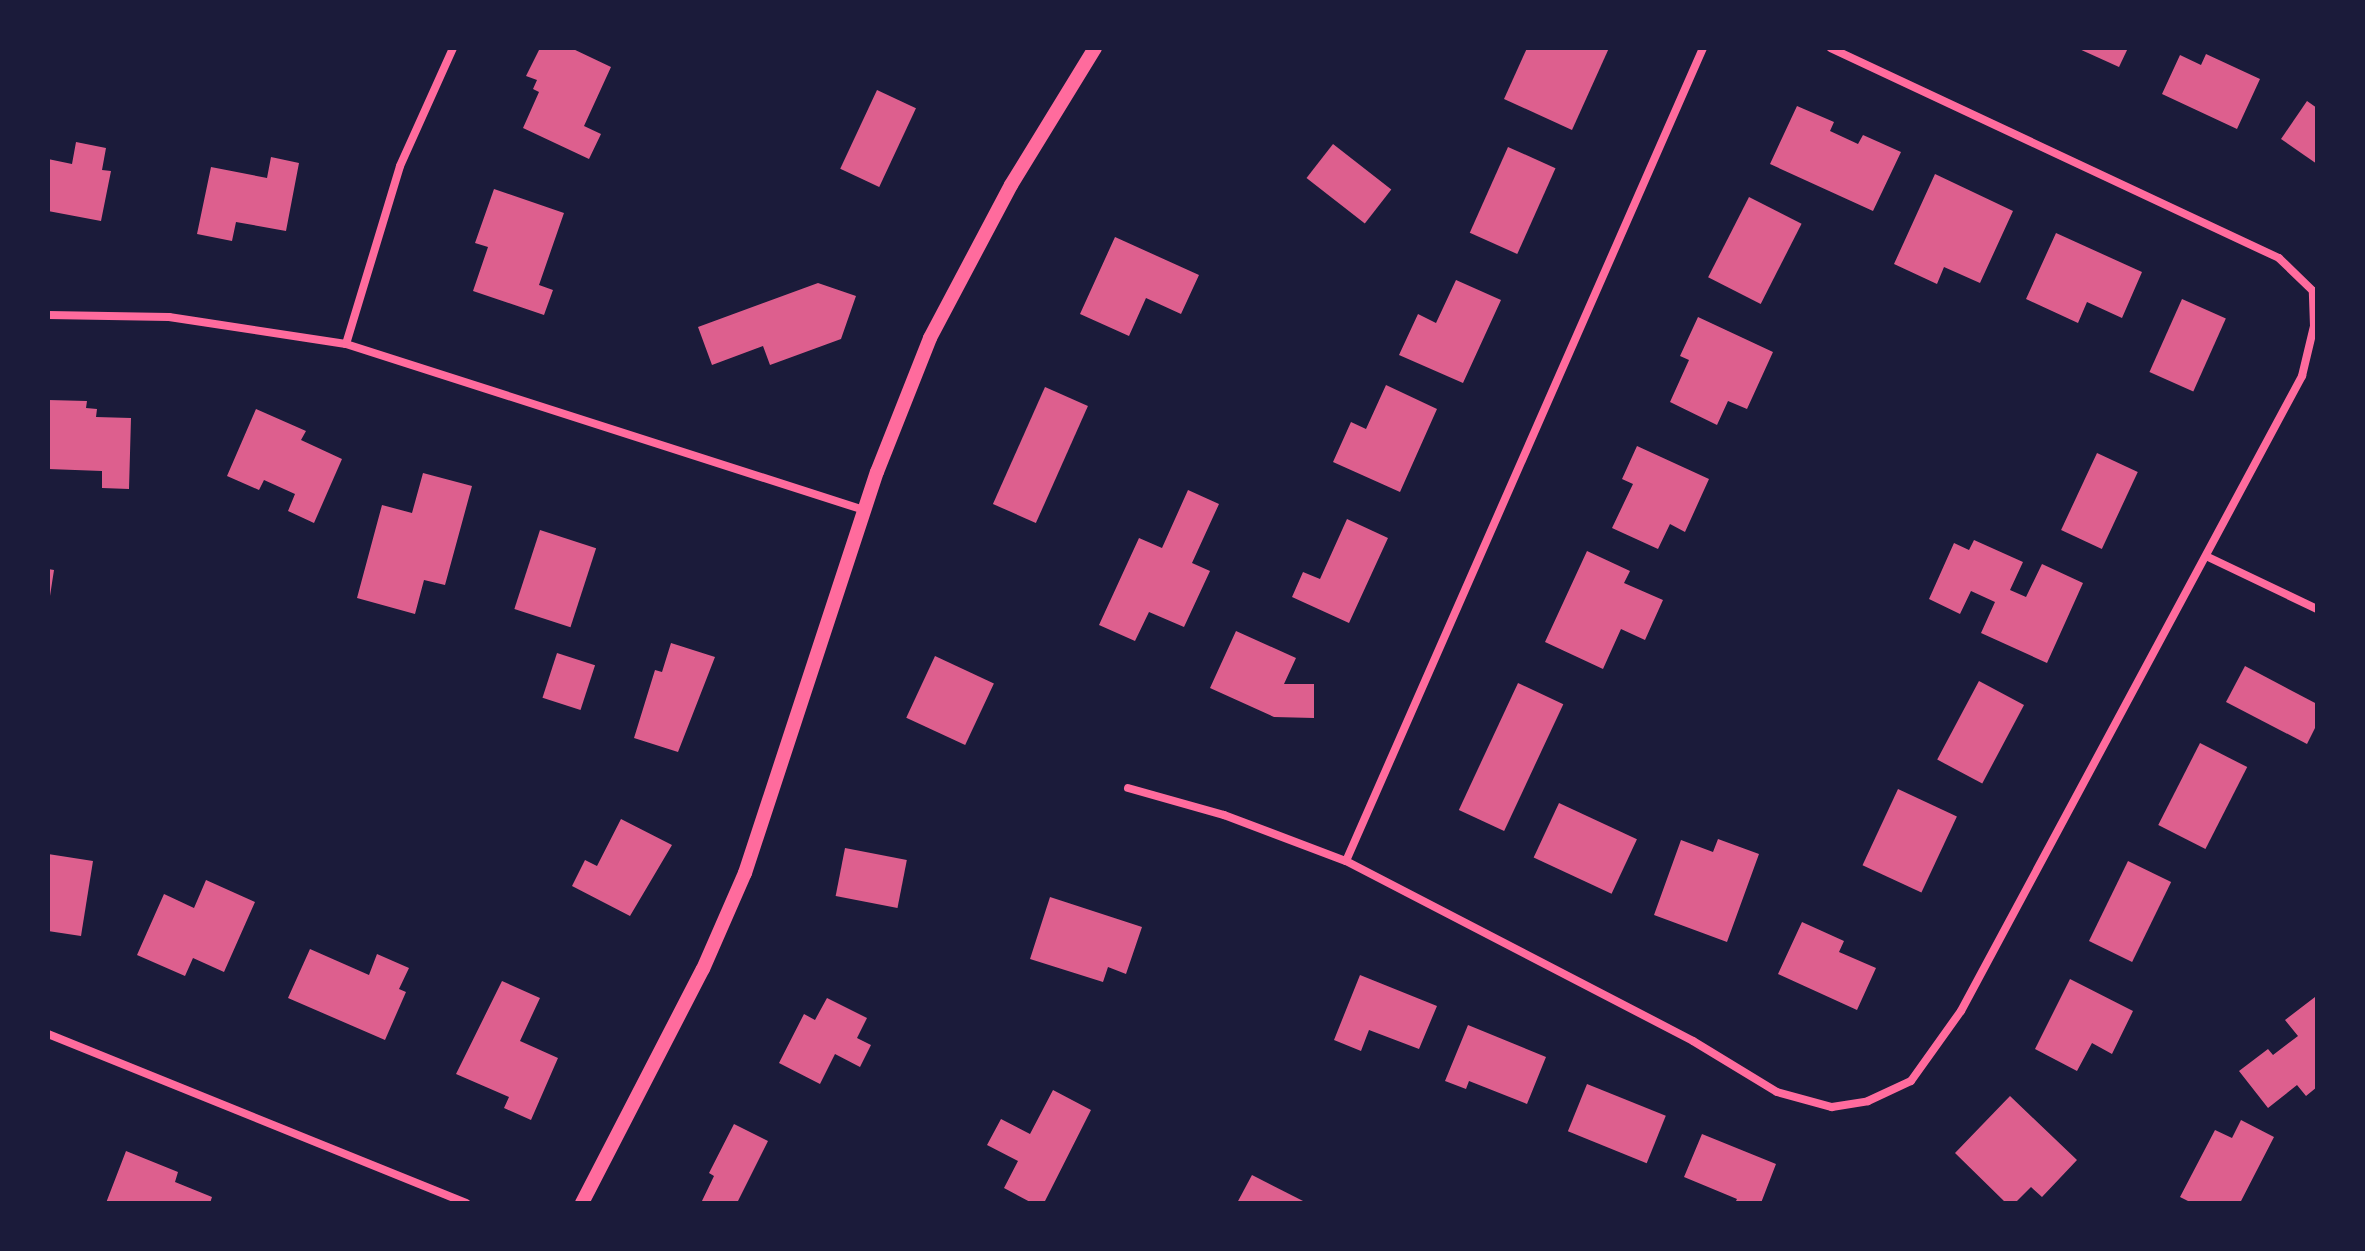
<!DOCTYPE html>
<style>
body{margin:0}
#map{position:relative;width:2365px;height:1251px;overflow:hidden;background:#1b1b3a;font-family:"Zilla Slab",serif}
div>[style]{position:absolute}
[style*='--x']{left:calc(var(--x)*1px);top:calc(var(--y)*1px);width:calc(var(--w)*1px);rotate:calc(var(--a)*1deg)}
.building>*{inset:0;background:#dd5f8e;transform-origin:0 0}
.minor>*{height:8px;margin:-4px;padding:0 4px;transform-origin:4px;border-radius:4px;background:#ff6b9d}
.tertiary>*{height:14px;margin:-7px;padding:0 7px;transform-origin:7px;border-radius:7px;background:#ff6b9d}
span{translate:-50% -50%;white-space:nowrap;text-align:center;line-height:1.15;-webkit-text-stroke:7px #1b1b3a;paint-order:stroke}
.frame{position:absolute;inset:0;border:50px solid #1b1b3a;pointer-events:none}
</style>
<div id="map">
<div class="building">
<div style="clip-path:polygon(540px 48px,571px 48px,611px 67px,584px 126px,601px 134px,589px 159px,523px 128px,539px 92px,533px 89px,537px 80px,526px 76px)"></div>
<div style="clip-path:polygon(1527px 48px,1609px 48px,1572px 130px,1504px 99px)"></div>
<div style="clip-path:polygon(2077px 48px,2128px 48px,2119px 67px)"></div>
<div style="clip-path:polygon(2206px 54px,2260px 79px,2237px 129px,2162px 94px,2180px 55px,2201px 65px)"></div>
<div style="left:877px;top:90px;width:43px;height:87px;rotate:25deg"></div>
<div style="clip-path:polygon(2307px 101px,2317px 108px,2317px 164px,2281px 139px)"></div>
<div style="clip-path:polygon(1797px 106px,1834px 122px,1830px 131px,1858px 144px,1863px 135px,1901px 152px,1873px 211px,1770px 164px)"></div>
<div style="clip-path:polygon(76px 142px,106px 148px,102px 170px,111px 171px,101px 221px,48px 211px,48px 159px,72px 164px)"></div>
<div style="left:1333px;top:144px;width:74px;height:43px;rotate:38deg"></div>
<div style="left:1508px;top:147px;width:52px;height:94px;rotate:24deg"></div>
<div style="clip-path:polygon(271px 157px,299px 163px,286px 231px,236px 222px,232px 241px,197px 234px,211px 167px,267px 178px)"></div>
<div style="clip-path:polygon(1935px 174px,2013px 211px,1980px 283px,1944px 267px,1937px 284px,1894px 264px)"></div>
<div style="clip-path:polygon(494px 189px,564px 213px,539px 285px,553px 290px,544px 315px,473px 291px,488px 247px,475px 243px)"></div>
<div style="left:1749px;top:197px;width:59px;height:90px;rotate:27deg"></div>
<div style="clip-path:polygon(2056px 233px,2142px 272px,2122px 318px,2087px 302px,2078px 323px,2026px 299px)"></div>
<div style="clip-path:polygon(1115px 237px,1199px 275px,1181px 314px,1146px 298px,1129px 336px,1080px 314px)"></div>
<div style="clip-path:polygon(1456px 280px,1501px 300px,1463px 383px,1399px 355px,1418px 314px,1436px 323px)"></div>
<div style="clip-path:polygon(818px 283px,856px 296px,841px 339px,770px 365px,763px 346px,712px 365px,698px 327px)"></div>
<div style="left:2182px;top:299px;width:48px;height:80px;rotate:24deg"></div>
<div style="clip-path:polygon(1698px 317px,1773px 352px,1747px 409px,1728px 401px,1717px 425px,1670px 402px,1689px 360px,1680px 356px)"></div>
<div style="clip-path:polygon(1386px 385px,1437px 409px,1400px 492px,1333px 462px,1351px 422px,1366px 429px)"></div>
<div style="left:1045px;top:387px;width:47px;height:128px;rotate:24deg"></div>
<div style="clip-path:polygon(48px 400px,87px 401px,86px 408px,97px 409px,96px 417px,131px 418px,129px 489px,102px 488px,102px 471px,48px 469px)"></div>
<div style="clip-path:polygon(256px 409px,306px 431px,301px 440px,342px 459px,314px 523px,288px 511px,295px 494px,264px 480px,259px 490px,227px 476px)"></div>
<div style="clip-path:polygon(1637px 446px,1709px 479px,1685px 532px,1670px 524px,1658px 549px,1612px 528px,1633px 484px,1622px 479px)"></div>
<div style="left:2097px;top:453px;width:45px;height:85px;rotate:25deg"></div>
<div style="clip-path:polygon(423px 473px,472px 486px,445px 585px,424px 580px,415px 614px,357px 598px,382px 505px,412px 513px)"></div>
<div style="clip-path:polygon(1188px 490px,1219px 504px,1192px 563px,1210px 571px,1184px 627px,1149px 612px,1135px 641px,1099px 625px,1139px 538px,1162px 548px)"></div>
<div style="clip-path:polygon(1347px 519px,1388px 538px,1349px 623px,1292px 597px,1303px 572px,1320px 579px)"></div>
<div style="left:540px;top:530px;width:59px;height:83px;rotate:18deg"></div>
<div style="clip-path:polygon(1974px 540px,2023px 562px,2010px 590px,2026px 597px,2042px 564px,2083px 583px,2047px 663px,1981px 633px,1995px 602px,1971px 591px,1960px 614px,1929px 599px,1954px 543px,1969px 550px)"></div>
<div style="clip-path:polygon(1587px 551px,1630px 571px,1624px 583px,1663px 600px,1645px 640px,1621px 629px,1603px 669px,1545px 642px)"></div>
<div style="clip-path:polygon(48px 569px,54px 570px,50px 596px,48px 595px)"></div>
<div style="clip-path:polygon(1236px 631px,1296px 658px,1284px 684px,1314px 684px,1314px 718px,1274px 717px,1210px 688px)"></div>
<div style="clip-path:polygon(671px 643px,715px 657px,678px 752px,634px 738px,655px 670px,662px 672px)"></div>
<div style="left:557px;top:653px;width:40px;height:47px;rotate:18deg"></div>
<div style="left:935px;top:656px;width:65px;height:68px;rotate:25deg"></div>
<div style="clip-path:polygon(2245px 666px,2317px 704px,2317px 724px,2307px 744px,2226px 702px)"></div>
<div style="left:1979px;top:681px;width:51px;height:89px;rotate:28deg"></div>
<div style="left:1518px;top:683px;width:50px;height:140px;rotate:25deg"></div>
<div style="left:2200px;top:743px;width:53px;height:92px;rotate:27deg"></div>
<div style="left:1898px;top:789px;width:65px;height:84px;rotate:25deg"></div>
<div style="left:1559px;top:803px;width:86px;height:60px;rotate:25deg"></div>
<div style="clip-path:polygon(621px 819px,672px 845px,630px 916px,572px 886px,585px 860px,597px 866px)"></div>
<div style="clip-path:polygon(1718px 839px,1759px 854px,1727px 942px,1654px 915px,1681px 840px,1713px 852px)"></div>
<div style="left:845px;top:848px;width:63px;height:49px;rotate:11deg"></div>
<div style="clip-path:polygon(48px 854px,93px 861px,81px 936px,48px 931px)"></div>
<div style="left:2128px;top:861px;width:48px;height:89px;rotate:26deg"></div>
<div style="clip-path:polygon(206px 880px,255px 902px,224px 972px,193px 958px,185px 976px,137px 955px,164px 894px,194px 908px)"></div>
<div style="clip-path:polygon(1050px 897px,1142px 927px,1126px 974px,1108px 967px,1103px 982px,1030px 959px)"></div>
<div style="clip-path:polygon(1802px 922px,1844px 941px,1839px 952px,1876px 968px,1857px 1010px,1778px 974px)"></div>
<div style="clip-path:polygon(310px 949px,369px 975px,377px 954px,409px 968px,399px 989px,406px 992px,385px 1040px,288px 998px)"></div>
<div style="clip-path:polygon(1360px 975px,1437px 1006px,1419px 1049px,1369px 1030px,1361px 1051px,1334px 1040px)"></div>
<div style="clip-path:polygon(2070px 979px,2133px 1011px,2112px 1054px,2092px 1043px,2077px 1071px,2035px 1049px)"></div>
<div style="clip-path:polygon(502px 981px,540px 998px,520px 1041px,558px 1058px,531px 1120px,504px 1108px,509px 1097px,456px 1074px)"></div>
<div style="clip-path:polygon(2315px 997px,2317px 1087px,2306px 1096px,2297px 1085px,2268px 1108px,2239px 1071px,2268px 1049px,2273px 1055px,2298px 1036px,2285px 1020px)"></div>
<div style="clip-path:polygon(827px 998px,867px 1018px,857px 1038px,871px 1045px,860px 1067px,835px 1054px,820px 1084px,779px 1063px,804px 1014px,815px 1020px)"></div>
<div style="clip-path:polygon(1468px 1025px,1546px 1057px,1527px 1104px,1469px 1081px,1466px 1089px,1445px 1081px)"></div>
<div style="left:1587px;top:1084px;width:85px;height:51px;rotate:22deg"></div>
<div style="clip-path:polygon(1053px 1090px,1091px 1110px,1044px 1203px,1032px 1203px,1004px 1188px,1018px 1161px,987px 1145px,1001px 1119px,1030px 1134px)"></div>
<div style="clip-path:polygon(2010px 1096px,2077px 1160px,2042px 1197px,2031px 1187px,2015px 1203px,2006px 1203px,1955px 1153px)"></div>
<div style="clip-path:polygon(2241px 1120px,2274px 1137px,2240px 1203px,2192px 1203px,2180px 1197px,2215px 1130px,2232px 1138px)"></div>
<div style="clip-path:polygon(734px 1124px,768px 1141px,737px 1203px,701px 1203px,714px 1176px,709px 1173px)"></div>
<div style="clip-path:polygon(1702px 1134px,1776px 1164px,1761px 1203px,1735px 1203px,1737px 1199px,1684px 1177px)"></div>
<div style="clip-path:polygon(126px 1151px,178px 1172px,175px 1182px,212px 1197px,210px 1203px,106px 1203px)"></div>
<div style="clip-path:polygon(1252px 1175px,1307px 1203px,1237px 1203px)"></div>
</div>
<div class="minor">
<div style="--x:48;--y:315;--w:121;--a:0.9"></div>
<div style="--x:169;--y:317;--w:179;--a:8.7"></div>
<div style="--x:346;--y:344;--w:544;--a:17.77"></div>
<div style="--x:346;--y:344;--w:186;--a:-73.1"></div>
<div style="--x:400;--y:166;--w:129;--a:-65.8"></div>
<div style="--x:2208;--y:557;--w:121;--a:25.5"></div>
<div style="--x:1128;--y:788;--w:100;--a:15.7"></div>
<div style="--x:1224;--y:815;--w:130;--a:20.7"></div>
<div style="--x:1346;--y:861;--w:391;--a:27.4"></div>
<div style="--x:1693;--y:1041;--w:98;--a:31.3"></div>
<div style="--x:1777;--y:1092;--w:57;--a:15.3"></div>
<div style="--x:1832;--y:1107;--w:36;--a:-9"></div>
<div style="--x:1868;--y:1101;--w:47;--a:-24.9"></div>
<div style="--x:1911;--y:1081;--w:86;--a:-54.5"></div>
<div style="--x:1961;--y:1011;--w:721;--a:-61.76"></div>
<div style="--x:2302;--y:376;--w:51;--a:-76.5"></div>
<div style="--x:2314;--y:326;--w:35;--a:-92"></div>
<div style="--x:2313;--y:291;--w:47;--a:-135.9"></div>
<div style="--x:2279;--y:258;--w:495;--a:-154.9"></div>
<div style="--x:1346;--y:861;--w:888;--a:-66.29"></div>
<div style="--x:48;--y:1034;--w:451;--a:22"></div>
</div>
<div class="tertiary">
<div style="--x:582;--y:1203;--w:263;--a:-62.7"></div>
<div style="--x:703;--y:969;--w:105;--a:-66.4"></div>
<div style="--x:745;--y:873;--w:422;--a:-71.8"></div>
<div style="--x:877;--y:472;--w:144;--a:-68.4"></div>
<div style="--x:930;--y:338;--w:173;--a:-62.1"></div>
<div style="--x:1011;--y:185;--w:161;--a:-58.5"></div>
</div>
<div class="frame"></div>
</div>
